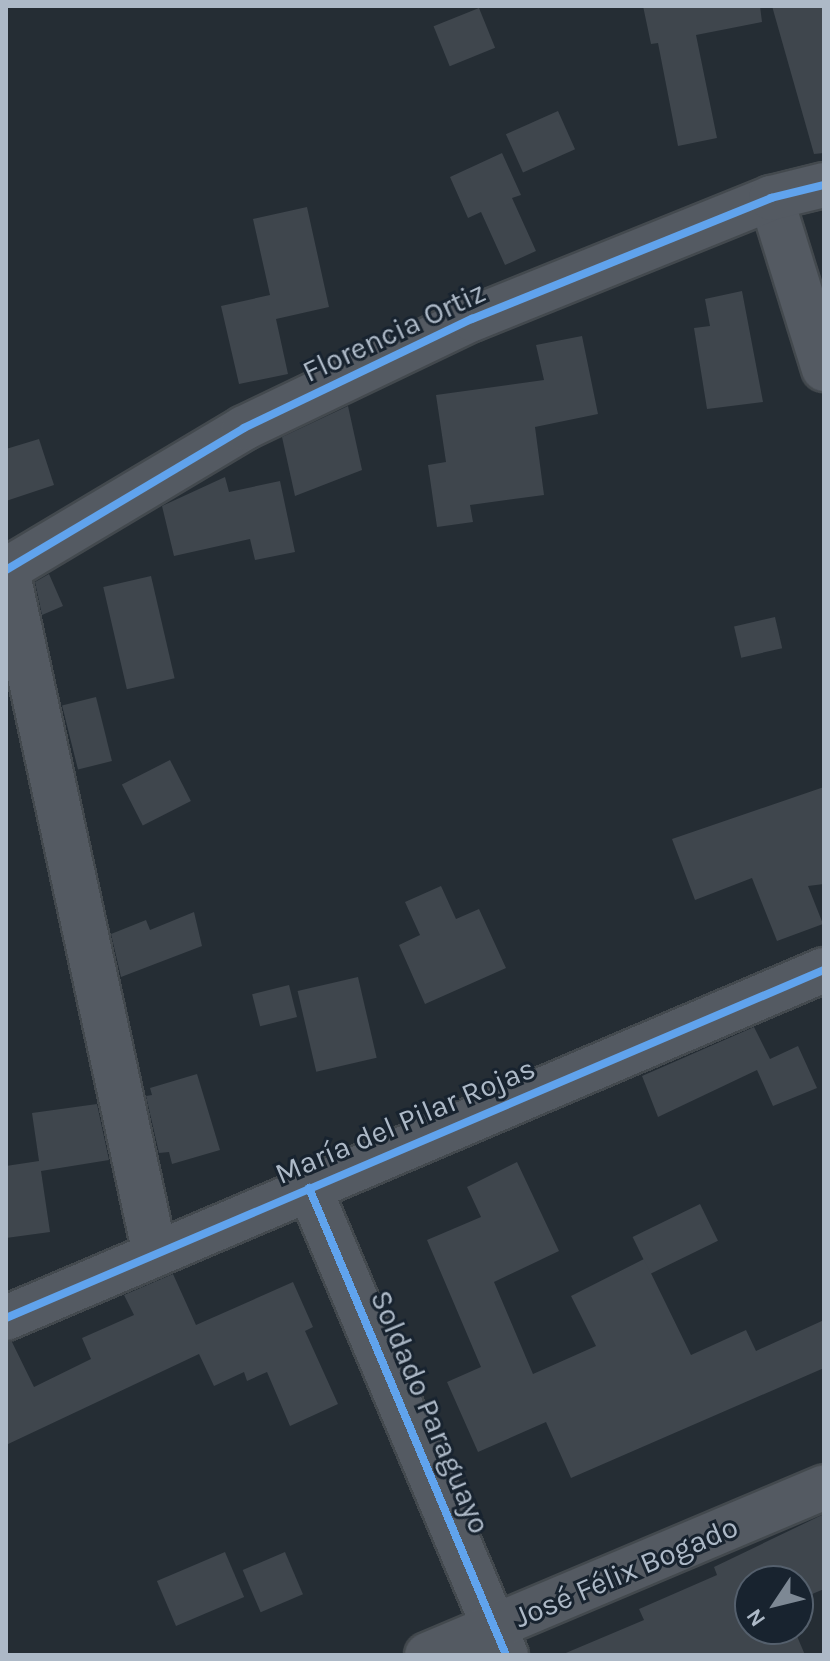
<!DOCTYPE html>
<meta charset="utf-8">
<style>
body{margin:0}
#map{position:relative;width:830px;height:1661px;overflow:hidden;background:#252d34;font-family:Karla,sans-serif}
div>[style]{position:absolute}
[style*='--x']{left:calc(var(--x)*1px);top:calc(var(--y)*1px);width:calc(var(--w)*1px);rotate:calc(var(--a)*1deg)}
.building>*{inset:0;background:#3f464d;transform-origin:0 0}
.roads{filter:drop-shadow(2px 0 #43494e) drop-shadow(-2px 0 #43494e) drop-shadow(0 2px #43494e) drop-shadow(0 -2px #43494e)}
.minor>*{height:44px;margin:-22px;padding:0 22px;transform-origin:22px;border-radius:22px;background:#545a62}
.cycleway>*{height:8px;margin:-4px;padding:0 4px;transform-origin:4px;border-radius:4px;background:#60a3ed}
span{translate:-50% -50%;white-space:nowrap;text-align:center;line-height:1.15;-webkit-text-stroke:6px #18232f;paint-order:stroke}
.street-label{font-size:30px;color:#adb9c7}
.frame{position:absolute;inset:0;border:8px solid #adb9c7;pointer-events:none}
.north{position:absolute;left:734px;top:1565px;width:80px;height:80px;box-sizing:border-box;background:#18232f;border:2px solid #545f6c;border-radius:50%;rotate:235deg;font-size:22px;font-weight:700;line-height:32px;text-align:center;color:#adb9c7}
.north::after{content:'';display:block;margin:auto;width:28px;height:36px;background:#7d8894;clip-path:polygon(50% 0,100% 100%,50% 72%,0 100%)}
</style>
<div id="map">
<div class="building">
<div style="clip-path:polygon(643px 6px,760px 6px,762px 22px,696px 35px,717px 138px,678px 146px,658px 43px,651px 44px)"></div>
<div style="clip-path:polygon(772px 6px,824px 6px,824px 153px,814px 154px)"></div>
<div style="left:479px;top:8px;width:43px;height:49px;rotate:68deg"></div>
<div style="left:558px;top:111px;width:42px;height:57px;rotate:66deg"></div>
<div style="clip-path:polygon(502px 153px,521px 195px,512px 198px,536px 251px,505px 265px,481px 212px,468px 218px,450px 177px)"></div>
<div style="clip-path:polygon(307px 207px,329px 307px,276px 319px,288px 374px,239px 384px,221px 306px,270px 295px,253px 219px)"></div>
<div style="clip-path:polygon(742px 291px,763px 402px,707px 409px,694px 328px,710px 326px,705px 299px)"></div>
<div style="clip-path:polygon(582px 336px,598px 414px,535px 427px,544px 495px,470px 505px,473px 522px,437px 527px,428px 465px,446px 462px,436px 395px,544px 380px,536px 345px)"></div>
<div style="clip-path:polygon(348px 406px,362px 470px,295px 496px,282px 437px)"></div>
<div style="clip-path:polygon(39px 439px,54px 485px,6px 501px,6px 449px)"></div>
<div style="clip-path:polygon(225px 477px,229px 492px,280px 481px,295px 552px,255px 560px,250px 539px,174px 556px,162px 506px)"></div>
<div style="clip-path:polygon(49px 574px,63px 606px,42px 615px,35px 582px)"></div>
<div style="left:151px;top:576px;width:105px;height:49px;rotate:77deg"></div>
<div style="left:775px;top:617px;width:32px;height:42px;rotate:77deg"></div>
<div style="left:96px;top:697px;width:66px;height:35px;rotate:76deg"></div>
<div style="left:170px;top:760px;width:46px;height:54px;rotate:63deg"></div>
<div style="clip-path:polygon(824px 787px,824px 884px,808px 886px,823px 924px,777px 941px,752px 878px,695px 900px,672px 839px)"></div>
<div style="clip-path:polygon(441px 886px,456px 919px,479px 909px,506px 968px,425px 1004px,399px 945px,420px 935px,405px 902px)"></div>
<div style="clip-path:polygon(194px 912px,202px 946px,121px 977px,111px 934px,146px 920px,150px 930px)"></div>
<div style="left:358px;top:977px;width:83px;height:62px;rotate:77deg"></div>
<div style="left:289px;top:985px;width:33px;height:38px;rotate:76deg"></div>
<div style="clip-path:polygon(754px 1027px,770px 1059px,798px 1046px,817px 1088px,773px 1106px,757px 1070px,658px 1117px,642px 1076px)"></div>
<div style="clip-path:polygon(197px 1074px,220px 1150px,172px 1164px,169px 1152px,159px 1153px,146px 1096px,152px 1095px,150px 1088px)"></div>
<div style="clip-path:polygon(97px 1104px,109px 1160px,41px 1171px,50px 1232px,6px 1238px,6px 1166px,39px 1161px,32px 1113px)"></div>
<div style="clip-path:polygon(517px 1162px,559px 1251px,494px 1282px,533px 1374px,596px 1346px,571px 1296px,644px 1259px,691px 1355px,746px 1330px,756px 1351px,824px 1320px,824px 1368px,571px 1478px,546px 1422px,478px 1452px,447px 1382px,481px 1367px,427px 1240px,481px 1217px,467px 1187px)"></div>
<div style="left:700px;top:1204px;width:41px;height:75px;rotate:64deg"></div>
<div style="clip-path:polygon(173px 1274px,196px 1325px,293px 1282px,313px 1327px,305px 1331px,338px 1404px,290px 1426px,267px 1372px,247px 1381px,244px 1372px,214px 1386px,199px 1354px,6px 1445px,6px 1342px,12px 1342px,34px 1387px,91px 1359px,82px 1338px,134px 1315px,124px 1295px)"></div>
<div style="clip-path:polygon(824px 1514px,824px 1589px,798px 1600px,798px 1581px,750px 1581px,750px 1629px,794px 1629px,805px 1655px,561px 1655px,644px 1620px,639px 1609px,717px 1575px,714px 1567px)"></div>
<div style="left:225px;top:1552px;width:49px;height:74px;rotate:67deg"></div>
<div style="left:285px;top:1552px;width:46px;height:46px;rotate:67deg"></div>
</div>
<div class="roads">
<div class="minor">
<div style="--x:771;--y:198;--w:179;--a:72.8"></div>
<div style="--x:6;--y:570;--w:277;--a:-30.8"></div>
<div style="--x:244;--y:428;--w:253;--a:-25.6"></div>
<div style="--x:472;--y:319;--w:323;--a:-22"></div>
<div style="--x:771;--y:198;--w:55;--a:-13.8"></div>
<div style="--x:7;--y:570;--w:700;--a:77.79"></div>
<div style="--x:309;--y:1188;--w:507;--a:67.13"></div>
<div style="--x:6;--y:1318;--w:889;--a:-23.05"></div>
<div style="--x:427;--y:1655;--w:431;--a:-22.9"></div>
</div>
</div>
<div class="cycleway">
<div style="--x:6;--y:570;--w:277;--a:-30.8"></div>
<div style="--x:244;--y:428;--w:253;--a:-25.6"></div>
<div style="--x:472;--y:319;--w:323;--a:-22"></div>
<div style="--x:771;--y:198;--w:55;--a:-13.8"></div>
<div style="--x:309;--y:1188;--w:507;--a:67.13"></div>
<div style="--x:6;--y:1318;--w:889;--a:-23.05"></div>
</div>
<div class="street-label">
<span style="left:394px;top:332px;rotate:-25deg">Florencia Ortiz</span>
<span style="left:405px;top:1121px;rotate:-23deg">María del Pilar Rojas</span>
<span style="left:430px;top:1412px;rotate:67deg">Soldado Paraguayo</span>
<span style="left:626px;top:1572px;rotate:-23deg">José Félix Bogado</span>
</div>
<div class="frame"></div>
<div class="north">N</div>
</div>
